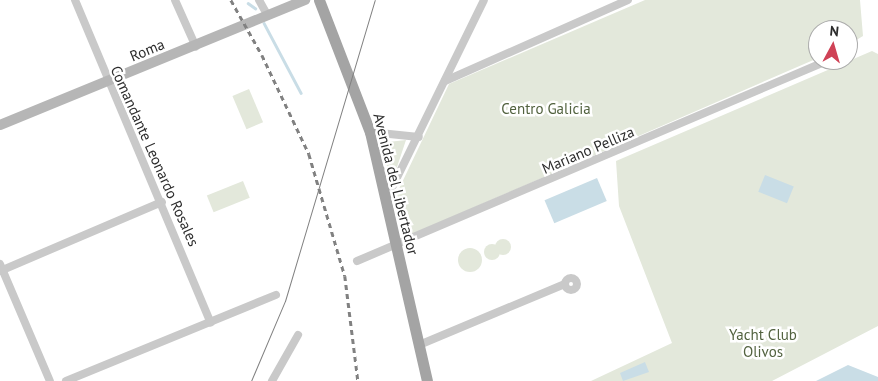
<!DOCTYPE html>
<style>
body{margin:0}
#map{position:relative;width:878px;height:381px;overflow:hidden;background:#fff;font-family:"PT Sans",sans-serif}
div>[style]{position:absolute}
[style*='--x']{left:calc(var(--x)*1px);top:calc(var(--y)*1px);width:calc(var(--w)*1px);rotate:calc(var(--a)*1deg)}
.green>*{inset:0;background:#e3e8db;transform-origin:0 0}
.round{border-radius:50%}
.water>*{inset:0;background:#c9dde6;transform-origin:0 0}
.stream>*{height:2.5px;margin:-1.25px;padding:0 1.25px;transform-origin:1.25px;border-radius:1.25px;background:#c9dde6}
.street>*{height:8px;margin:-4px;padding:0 4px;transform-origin:4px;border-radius:4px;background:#c9c9c9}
.street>.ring{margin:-4px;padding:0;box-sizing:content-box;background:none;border:8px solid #c9c9c9;border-radius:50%}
.secondary>*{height:10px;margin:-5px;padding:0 5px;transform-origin:5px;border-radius:5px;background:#b6b6b6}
.primary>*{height:11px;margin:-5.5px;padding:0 5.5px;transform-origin:5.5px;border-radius:5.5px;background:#a4a4a4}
.tram>*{height:1px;margin:-0.5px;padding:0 0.5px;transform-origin:0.5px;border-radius:0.5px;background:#818181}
.rail>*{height:2.5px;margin-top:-1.25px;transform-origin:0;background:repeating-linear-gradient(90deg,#818181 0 5px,transparent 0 9px)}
span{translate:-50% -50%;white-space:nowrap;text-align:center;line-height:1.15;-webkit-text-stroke:5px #fff;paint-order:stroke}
.street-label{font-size:15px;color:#2c2c2c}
.park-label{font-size:15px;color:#52623f}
.north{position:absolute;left:808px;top:20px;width:50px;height:50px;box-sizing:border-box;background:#fff;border:1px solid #ababab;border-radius:50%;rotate:6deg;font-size:14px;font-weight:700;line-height:20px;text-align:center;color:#2c2c2c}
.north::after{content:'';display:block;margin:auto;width:18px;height:22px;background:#cf4256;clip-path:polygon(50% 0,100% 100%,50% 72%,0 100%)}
</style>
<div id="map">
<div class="green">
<div style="clip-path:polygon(645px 0,860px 0,863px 36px,848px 45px,848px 30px,818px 30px,818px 58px,406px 237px,397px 193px,449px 84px)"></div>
<div style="clip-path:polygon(872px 51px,878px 54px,878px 326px,772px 381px,591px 381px,672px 343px,619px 206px,616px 161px)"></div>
<div style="left:249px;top:89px;width:36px;height:18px;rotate:67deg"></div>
<div style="clip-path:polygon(406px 140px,395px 173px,390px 175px,379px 143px)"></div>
<div style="left:243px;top:181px;width:18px;height:39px;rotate:68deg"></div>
<div class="round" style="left:495px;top:239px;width:16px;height:16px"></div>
<div class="round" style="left:484px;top:244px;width:16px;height:16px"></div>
<div class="round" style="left:458px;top:248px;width:24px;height:24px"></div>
</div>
<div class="water">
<div style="left:765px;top:175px;width:31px;height:18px;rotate:22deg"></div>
<div style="left:597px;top:178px;width:25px;height:57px;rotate:67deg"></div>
<div style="clip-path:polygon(645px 362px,649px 372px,623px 381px,620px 373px)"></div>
<div style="clip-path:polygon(848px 365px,878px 377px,878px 381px,816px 381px)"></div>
</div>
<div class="stream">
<div style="--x:248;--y:3;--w:9;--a:36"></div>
<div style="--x:264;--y:23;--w:79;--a:62.1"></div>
</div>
<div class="street">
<div style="--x:75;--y:0;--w:350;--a:67.2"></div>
<div style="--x:175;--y:0;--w:51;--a:65.9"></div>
<div style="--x:259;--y:0;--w:18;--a:61"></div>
<div style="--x:848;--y:52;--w:4;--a:-27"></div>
<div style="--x:445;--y:81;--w:200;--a:-23.9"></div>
<div style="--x:370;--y:132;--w:49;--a:5.8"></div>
<div style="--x:387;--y:198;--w:220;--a:-63.9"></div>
<div style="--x:357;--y:261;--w:513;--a:-23.07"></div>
<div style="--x:0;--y:264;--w:127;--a:66.9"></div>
<div style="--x:0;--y:271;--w:176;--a:-23.1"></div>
<div class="ring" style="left:565px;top:278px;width:4px;height:4px"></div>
<div style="--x:419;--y:345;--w:158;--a:-22.7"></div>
<div style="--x:66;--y:381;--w:227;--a:-22.3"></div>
<div style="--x:272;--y:381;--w:53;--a:-60.5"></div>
</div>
<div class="secondary">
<div style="--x:0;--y:125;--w:330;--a:-22.3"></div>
</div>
<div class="primary">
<div style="--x:319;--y:0;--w:142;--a:68.9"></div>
<div style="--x:370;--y:132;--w:255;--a:77.1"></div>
</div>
<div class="tram">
<div style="--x:251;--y:381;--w:87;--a:-67"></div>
<div style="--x:285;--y:301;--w:314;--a:-73.4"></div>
</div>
<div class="rail">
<div style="--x:231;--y:0;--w:63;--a:60.6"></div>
<div style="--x:262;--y:55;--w:110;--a:64.6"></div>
<div style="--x:309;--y:154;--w:127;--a:73.6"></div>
<div style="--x:345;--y:276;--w:106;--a:82.9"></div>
</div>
<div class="street-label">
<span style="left:147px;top:50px;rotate:-22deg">Roma</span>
<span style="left:588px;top:150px;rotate:-23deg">Mariano Pelliza</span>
<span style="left:155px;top:156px;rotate:66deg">Comandante Leonardo Rosales</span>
<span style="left:396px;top:184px;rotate:76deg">Avenida del Libertador</span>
</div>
<div class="park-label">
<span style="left:546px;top:109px">Centro Galicia</span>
<span style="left:763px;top:343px">Yacht Club<br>Olivos</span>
</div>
<div class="north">N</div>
</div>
